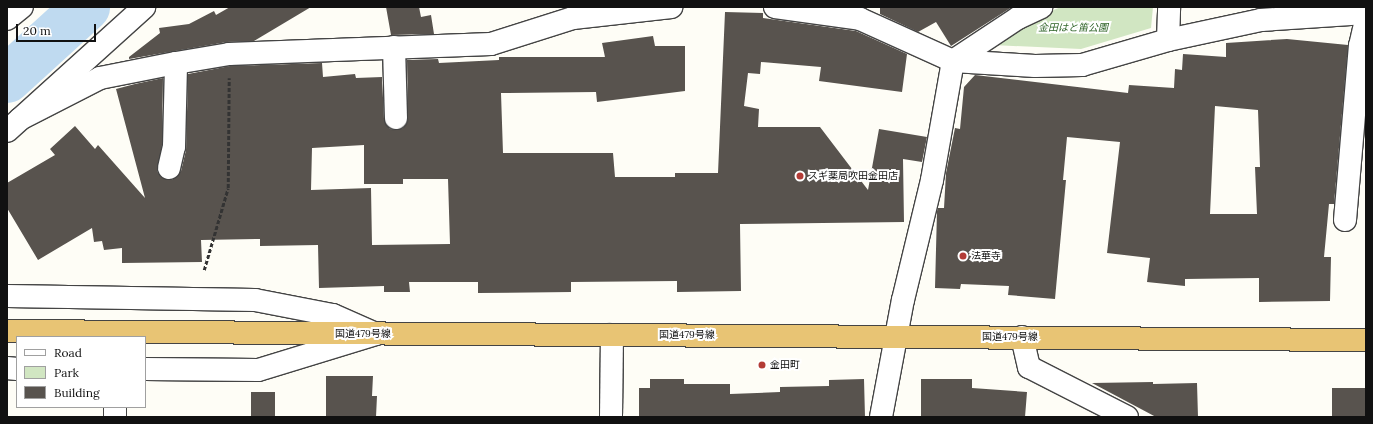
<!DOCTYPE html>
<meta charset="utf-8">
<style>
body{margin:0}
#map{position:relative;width:1373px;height:424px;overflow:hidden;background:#fefdf6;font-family:Lora,"Noto Sans JP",serif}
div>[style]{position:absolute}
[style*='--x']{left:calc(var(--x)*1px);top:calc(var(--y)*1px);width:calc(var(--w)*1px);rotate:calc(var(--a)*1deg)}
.green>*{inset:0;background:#d1e6c2}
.river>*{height:48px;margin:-24px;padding:0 24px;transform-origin:24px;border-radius:24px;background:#bfdaf0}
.building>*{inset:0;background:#58534e;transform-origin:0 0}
.path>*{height:2.5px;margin-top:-1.25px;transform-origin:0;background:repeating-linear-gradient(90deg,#333 0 4px,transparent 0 6px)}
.roads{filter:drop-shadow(1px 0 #444) drop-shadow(-1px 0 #444) drop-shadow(0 1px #444) drop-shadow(0 -1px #444)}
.minor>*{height:22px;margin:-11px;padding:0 11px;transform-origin:11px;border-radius:11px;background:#fff}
.tertiary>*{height:22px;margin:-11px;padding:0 11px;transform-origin:11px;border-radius:11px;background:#fff}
.trunk>*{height:22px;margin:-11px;padding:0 11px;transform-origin:11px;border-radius:11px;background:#e8c474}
.dots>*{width:11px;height:11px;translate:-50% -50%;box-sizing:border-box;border:2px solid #fff;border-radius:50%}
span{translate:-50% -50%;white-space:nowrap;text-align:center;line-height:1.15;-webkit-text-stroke:4px #fff;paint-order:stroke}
.park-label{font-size:10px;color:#2e6327;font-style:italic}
.poi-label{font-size:10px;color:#111}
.left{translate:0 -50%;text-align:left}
.street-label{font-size:10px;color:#111}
.frame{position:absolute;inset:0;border:8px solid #111;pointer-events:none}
.legend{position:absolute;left:16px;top:336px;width:130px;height:72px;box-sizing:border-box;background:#fff;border:1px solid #a0a0a0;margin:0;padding:5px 7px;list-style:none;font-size:12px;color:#111}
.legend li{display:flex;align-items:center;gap:8px;height:20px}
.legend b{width:20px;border:1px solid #a0a0a0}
.scale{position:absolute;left:16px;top:24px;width:80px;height:18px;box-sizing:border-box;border:2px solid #111;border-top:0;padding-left:5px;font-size:12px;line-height:14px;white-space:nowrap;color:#111;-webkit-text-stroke:3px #fff;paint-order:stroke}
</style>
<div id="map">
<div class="green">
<div style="clip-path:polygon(1061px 7px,1153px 7px,1151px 28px,1081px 49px,993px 45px,1031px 19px)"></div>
</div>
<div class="river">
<div style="--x:7;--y:79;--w:107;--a:-42.3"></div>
</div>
<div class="building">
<div style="clip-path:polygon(230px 7px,311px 7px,254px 41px,227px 42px,129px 59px,129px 57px,160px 33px,159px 28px,189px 24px,214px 11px,216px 15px)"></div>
<div style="clip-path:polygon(386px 7px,419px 7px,421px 17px,431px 15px,434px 34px,391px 35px)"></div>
<div style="clip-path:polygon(880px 7px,1012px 7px,951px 46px,936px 22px,918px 32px,880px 14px)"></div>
<div style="clip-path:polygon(evenodd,725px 12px,763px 13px,763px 18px,856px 31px,907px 54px,902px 92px,819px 81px,821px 67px,761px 62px,760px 74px,748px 73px,744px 106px,759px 109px,758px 127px,820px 127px,868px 190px,879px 129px,927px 137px,922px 162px,903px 159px,904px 222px,740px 224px,741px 291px,677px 292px,677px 281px,571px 282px,571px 292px,478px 293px,478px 282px,409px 282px,410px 292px,384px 292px,384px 286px,319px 288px,318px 245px,260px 246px,260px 239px,201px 240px,202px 262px,122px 263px,122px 248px,104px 250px,102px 241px,94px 242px,92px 228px,38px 260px,7px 208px,7px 183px,55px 155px,50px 149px,75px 126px,95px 149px,98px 145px,145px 198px,116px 89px,135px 84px,163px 78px,162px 145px,157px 171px,161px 177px,172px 180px,181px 171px,186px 150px,188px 74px,230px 66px,322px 63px,323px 77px,355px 74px,356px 78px,382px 77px,384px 119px,390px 129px,397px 130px,403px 128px,408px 118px,407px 60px,438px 59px,439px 63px,499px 60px,499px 57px,605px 57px,602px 43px,653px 36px,655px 46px,685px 46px,685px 91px,597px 102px,596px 92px,501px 93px,503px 153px,613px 153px,615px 177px,675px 177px,675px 173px,718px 173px,725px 12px,364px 145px,364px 184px,403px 184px,403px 179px,448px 179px,450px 244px,372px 245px,371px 188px,311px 190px,312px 148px,364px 145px)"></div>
<div style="clip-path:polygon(evenodd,1287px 39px,1348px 45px,1334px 204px,1329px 204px,1324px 257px,1331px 257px,1330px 301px,1259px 302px,1259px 278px,1185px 279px,1185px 286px,1147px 282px,1150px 258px,1107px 253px,1120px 142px,1067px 137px,1063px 180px,1066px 180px,1055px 299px,1008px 295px,1009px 286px,961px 284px,960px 289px,935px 288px,937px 211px,938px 208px,944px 208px,946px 173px,955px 128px,960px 129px,964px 87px,975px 75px,1128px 93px,1129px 85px,1174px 88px,1175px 69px,1182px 70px,1183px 54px,1226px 57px,1226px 43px,1287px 39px,1215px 106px,1258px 110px,1260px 167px,1255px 167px,1257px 214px,1210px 214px,1215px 106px)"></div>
<div style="clip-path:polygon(326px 376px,373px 376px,372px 396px,377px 396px,376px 417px,326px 417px)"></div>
<div style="clip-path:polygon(650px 379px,684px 379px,684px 384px,730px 384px,730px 394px,780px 392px,780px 387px,829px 386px,829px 380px,864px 379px,865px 417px,639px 417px,639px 388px,650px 388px)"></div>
<div style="clip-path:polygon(921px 379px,972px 379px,972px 388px,1027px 392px,1025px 417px,921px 417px)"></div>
<div style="clip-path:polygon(1153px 382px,1153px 384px,1197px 383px,1198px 417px,1156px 417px,1092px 383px)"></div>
<div style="left:1332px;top:388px;width:34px;height:29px"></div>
<div style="left:275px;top:392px;width:25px;height:24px;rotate:90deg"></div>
</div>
<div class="path">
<div style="--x:204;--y:270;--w:85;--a:-73.7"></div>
<div style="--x:228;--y:188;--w:110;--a:-89.5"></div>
</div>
<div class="roads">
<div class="minor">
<div style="--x:775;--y:7;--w:86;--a:8"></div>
<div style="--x:860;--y:19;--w:102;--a:24.3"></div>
<div style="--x:953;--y:61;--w:82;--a:3.5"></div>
<div style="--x:1035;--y:66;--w:47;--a:-1.2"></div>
<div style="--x:1082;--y:65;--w:90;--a:-16.2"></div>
<div style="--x:1168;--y:40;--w:95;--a:-12.1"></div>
<div style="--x:1261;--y:20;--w:105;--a:-3.8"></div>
<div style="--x:7;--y:19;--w:19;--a:-39"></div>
<div style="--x:1168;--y:40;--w:33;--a:-88"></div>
<div style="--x:394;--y:47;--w:71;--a:88.4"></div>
<div style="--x:20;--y:119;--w:90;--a:-27.1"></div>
<div style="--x:100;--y:78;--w:77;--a:-11.2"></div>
<div style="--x:176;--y:63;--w:54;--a:-9.6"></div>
<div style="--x:229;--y:54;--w:262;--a:-2.2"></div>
<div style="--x:491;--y:44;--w:86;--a:-17.6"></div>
<div style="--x:573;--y:18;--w:99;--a:-6.4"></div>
<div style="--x:7;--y:131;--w:185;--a:-42.1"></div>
<div style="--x:169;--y:168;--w:22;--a:-77"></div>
<div style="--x:174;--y:147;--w:84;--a:-88.6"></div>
<div style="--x:1345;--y:220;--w:175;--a:-85.1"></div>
<div style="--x:1360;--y:46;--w:27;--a:-77"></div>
<div style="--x:7;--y:296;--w:248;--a:0.9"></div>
<div style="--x:255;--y:300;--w:79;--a:10.9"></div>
<div style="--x:333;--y:315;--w:47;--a:23.8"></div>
<div style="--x:376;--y:334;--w:123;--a:163"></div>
<div style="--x:258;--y:370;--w:113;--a:-179.5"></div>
<div style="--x:1022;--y:337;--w:31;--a:77"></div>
<div style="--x:1029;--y:367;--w:110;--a:27"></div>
<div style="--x:7;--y:368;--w:10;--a:6"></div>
<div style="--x:115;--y:407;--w:10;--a:90"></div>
<div style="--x:881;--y:417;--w:119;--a:-79.4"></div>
<div style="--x:903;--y:300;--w:123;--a:-76.4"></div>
<div style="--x:932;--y:180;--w:121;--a:-80"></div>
<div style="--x:953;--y:61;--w:78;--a:-33.5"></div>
<div style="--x:1018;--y:18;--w:26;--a:-25"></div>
</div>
<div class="tertiary">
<div style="--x:611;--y:417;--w:82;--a:-89.3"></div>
</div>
<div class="trunk">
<div style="--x:7;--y:331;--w:1359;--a:0.38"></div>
</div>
</div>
<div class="dots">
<div style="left:800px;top:176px;background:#b33c37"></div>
<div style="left:963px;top:256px;background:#b33c37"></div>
<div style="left:762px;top:365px;background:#b33c37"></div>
</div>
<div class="park-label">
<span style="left:1073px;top:28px">金田はと笛公園</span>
</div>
<div class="poi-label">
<span class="left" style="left:808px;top:176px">スギ薬局吹田金田店</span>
<span class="left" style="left:971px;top:256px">法華寺</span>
<span class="left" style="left:770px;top:365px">金田町</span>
</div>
<div class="street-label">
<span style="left:363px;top:334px">国道479号線</span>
<span style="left:687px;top:335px">国道479号線</span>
<span style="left:1010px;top:337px">国道479号線</span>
</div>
<div class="frame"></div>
<ul class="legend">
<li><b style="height:5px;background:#fff"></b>Road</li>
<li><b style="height:11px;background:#d1e6c2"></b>Park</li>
<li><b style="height:11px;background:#58534e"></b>Building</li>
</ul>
<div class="scale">20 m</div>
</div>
